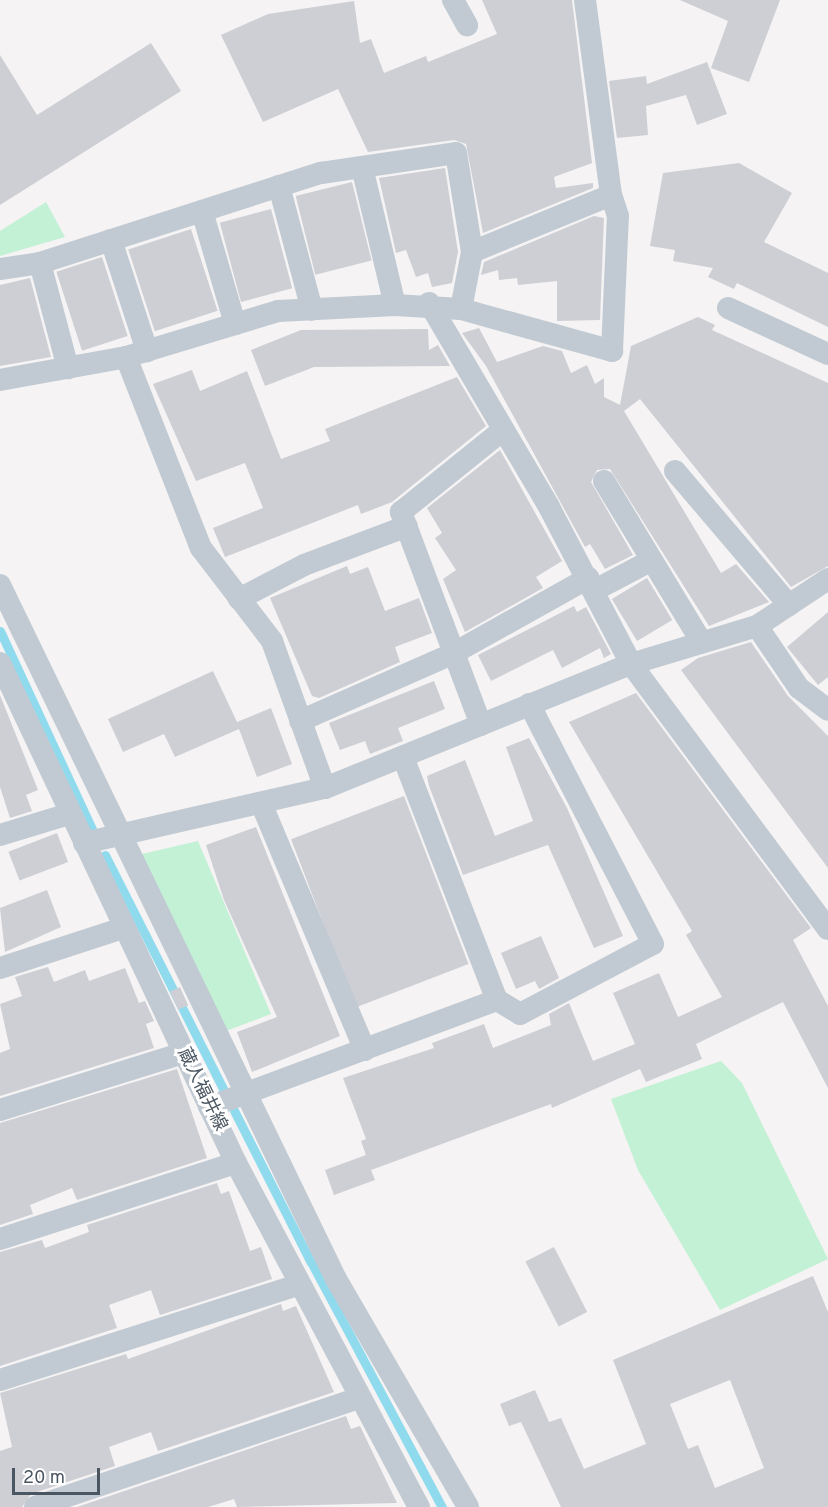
<!DOCTYPE html>
<meta charset="utf-8">
<style>
body{margin:0}
#map{position:relative;width:828px;height:1507px;overflow:hidden;background:#f5f3f3;font-family:Overpass,"Noto Sans JP",sans-serif}
div>[style]{position:absolute}
[style*='--x']{left:calc(var(--x)*1px);top:calc(var(--y)*1px);width:calc(var(--w)*1px);rotate:calc(var(--a)*1deg)}
.green>*{inset:0;background:#c3f1d5}
.stream>*{height:9px;margin:-4.5px;padding:0 4.5px;transform-origin:4.5px;border-radius:4.5px;background:#90daee}
.building>*{inset:0;background:#cdcfd5;transform-origin:0 0}
.minor>*{height:22px;margin:-11px;padding:0 11px;transform-origin:11px;border-radius:11px;background:#c1cad2}
span{translate:-50% -50%;white-space:nowrap;text-align:center;line-height:1.15;-webkit-text-stroke:6px #fff;paint-order:stroke}
.street-label{font-size:18px;color:#4a5661}
.scale{position:absolute;left:12px;top:1468px;width:88px;height:27px;box-sizing:border-box;border:3px solid #4a5661;border-top:0;padding-left:8px;font-size:18px;line-height:21px;white-space:nowrap;color:#4a5661;-webkit-text-stroke:4px #fff;paint-order:stroke}
</style>
<div id="map">
<div class="green">
<div style="clip-path:polygon(46px 202px,65px 237px,0 256px,0 231px)"></div>
<div style="clip-path:polygon(198px 841px,271px 1014px,226px 1031px,142px 854px)"></div>
<div style="clip-path:polygon(721px 1061px,742px 1083px,828px 1259px,720px 1310px,638px 1170px,611px 1099px)"></div>
</div>
<div class="stream">
<div style="--x:0;--y:631;--w:221;--a:65.1"></div>
<div style="--x:105;--y:855;--w:456;--a:63.2"></div>
<div style="--x:311;--y:1262;--w:278;--a:61.9"></div>
</div>
<div class="building">
<div style="clip-path:polygon(482px 0,572px 0,592px 163px,554px 177px,556px 188px,593px 183px,593px 188px,483px 233px,466px 144px,454px 140px,368px 152px,338px 89px,263px 122px,221px 35px,268px 14px,354px 1px,360px 43px,371px 39px,384px 73px,426px 56px,428px 62px,497px 34px)"></div>
<div style="clip-path:polygon(680px 0,780px 0,749px 82px,711px 68px,728px 21px)"></div>
<div style="clip-path:polygon(151px 43px,181px 91px,0 205px,0 55px,37px 115px)"></div>
<div style="clip-path:polygon(707px 62px,727px 114px,697px 125px,686px 95px,646px 106px,648px 135px,617px 138px,609px 81px,646px 76px,647px 84px)"></div>
<div style="clip-path:polygon(739px 163px,792px 193px,764px 242px,828px 273px,828px 327px,737px 283px,734px 289px,708px 277px,713px 268px,673px 261px,675px 250px,650px 246px,663px 173px)"></div>
<div style="clip-path:polygon(445px 168px,458px 252px,452px 283px,432px 287px,428px 273px,416px 277px,406px 250px,396px 253px,379px 178px)"></div>
<div style="left:352px;top:182px;width:81px;height:58px;rotate:76deg"></div>
<div style="left:271px;top:209px;width:82px;height:53px;rotate:75deg"></div>
<div style="clip-path:polygon(594px 216px,604px 218px,600px 320px,557px 321px,557px 281px,518px 285px,517px 278px,499px 280px,498px 270px,481px 275px,484px 262px)"></div>
<div style="left:191px;top:229px;width:86px;height:66px;rotate:72deg"></div>
<div style="left:102px;top:257px;width:83px;height:48px;rotate:72deg"></div>
<div style="clip-path:polygon(30px 278px,51px 357px,0 366px,0 285px)"></div>
<div style="clip-path:polygon(698px 317px,715px 325px,712px 330px,828px 383px,828px 566px,791px 587px,640px 399px,624px 411px,721px 573px,736px 564px,769px 602px,709px 626px,610px 469px,597px 470px,591px 482px,633px 555px,605px 569px,590px 544px,585px 547px,486px 366px,462px 333px,479px 328px,497px 362px,543px 346px,562px 351px,571px 373px,587px 365px,595px 384px,604px 378px,604px 397px,620px 405px,631px 346px)"></div>
<div style="clip-path:polygon(428px 329px,429px 350px,438px 345px,450px 366px,314px 367px,265px 386px,251px 350px,301px 330px)"></div>
<div style="clip-path:polygon(192px 370px,200px 391px,247px 371px,281px 459px,330px 441px,325px 429px,457px 377px,486px 426px,392px 502px,361px 514px,358px 505px,225px 557px,213px 528px,263px 508px,245px 463px,196px 481px,153px 384px)"></div>
<div style="clip-path:polygon(500px 450px,562px 561px,536px 577px,543px 588px,465px 632px,443px 579px,456px 570px,435px 538px,442px 533px,427px 508px)"></div>
<div style="clip-path:polygon(347px 566px,350px 574px,368px 567px,385px 611px,419px 598px,432px 633px,395px 647px,400px 662px,319px 698px,312px 696px,270px 598px)"></div>
<div style="left:647px;top:578px;width:49px;height:41px;rotate:59deg"></div>
<div style="clip-path:polygon(574px 606px,577px 612px,586px 607px,611px 654px,604px 658px,600px 648px,562px 668px,553px 650px,491px 681px,478px 655px)"></div>
<div style="clip-path:polygon(828px 612px,828px 677px,818px 685px,787px 647px)"></div>
<div style="clip-path:polygon(751px 642px,788px 696px,828px 736px,828px 868px,681px 670px,698px 658px)"></div>
<div style="clip-path:polygon(213px 671px,237px 722px,271px 708px,292px 764px,257px 777px,239px 729px,175px 757px,164px 734px,123px 752px,108px 719px)"></div>
<div style="clip-path:polygon(434px 681px,445px 709px,398px 728px,403px 741px,370px 754px,365px 741px,340px 750px,329px 723px)"></div>
<div style="clip-path:polygon(636px 693px,811px 928px,793px 940px,828px 1006px,828px 1088px,783px 1002px,696px 1044px,702px 1059px,646px 1082px,640px 1069px,552px 1108px,551px 1104px,371px 1170px,375px 1180px,334px 1195px,325px 1170px,366px 1155px,361px 1141px,366px 1139px,343px 1078px,434px 1048px,432px 1043px,484px 1024px,493px 1048px,551px 1025px,549px 1014px,569px 1003px,593px 1061px,635px 1044px,613px 993px,659px 973px,678px 1017px,722px 997px,686px 935px,692px 931px,569px 722px)"></div>
<div style="clip-path:polygon(0 695px,38px 790px,26px 795px,32px 811px,10px 818px,0 787px)"></div>
<div style="clip-path:polygon(529px 738px,567px 808px,623px 936px,594px 948px,548px 845px,463px 875px,429px 786px,427px 776px,465px 760px,495px 836px,533px 821px,506px 747px)"></div>
<div style="left:404px;top:796px;width:180px;height:121px;rotate:69deg"></div>
<div style="clip-path:polygon(256px 827px,340px 1036px,252px 1072px,237px 1032px,277px 1017px,224px 900px,206px 845px)"></div>
<div style="left:57px;top:833px;width:31px;height:52px;rotate:69deg"></div>
<div style="clip-path:polygon(47px 890px,61px 927px,5px 952px,0 908px)"></div>
<div style="clip-path:polygon(541px 936px,559px 978px,539px 989px,535px 981px,516px 989px,501px 953px)"></div>
<div style="clip-path:polygon(48px 967px,54px 982px,85px 970px,89px 981px,125px 968px,139px 1003px,145px 1001px,154px 1021px,146px 1024px,154px 1048px,0 1096px,0 1053px,10px 1049px,0 1004px,22px 996px,15px 977px)"></div>
<div style="left:180px;top:987px;width:20px;height:11px;rotate:66deg"></div>
<div style="clip-path:polygon(177px 1069px,207px 1158px,77px 1200px,72px 1188px,30px 1205px,33px 1214px,0 1225px,0 1123px)"></div>
<div style="clip-path:polygon(217px 1183px,221px 1194px,229px 1191px,250px 1251px,261px 1247px,272px 1279px,160px 1315px,151px 1290px,109px 1305px,117px 1328px,0 1366px,0 1252px,42px 1240px,45px 1248px,89px 1232px,87px 1225px)"></div>
<div style="left:554px;top:1247px;width:73px;height:32px;rotate:63deg"></div>
<div style="clip-path:polygon(evenodd,813px 1276px,828px 1312px,828px 1507px,561px 1507px,521px 1422px,509px 1426px,500px 1404px,535px 1390px,549px 1422px,561px 1418px,584px 1469px,646px 1444px,613px 1360px,813px 1276px,730px 1380px,764px 1468px,715px 1488px,698px 1445px,688px 1449px,670px 1404px,730px 1380px)"></div>
<div style="clip-path:polygon(281px 1304px,283px 1311px,296px 1306px,334px 1392px,158px 1451px,151px 1432px,109px 1447px,115px 1466px,31px 1494px,22px 1507px,0 1507px,0 1451px,12px 1447px,0 1393px,126px 1354px,128px 1359px)"></div>
<div style="clip-path:polygon(346px 1416px,351px 1429px,360px 1426px,397px 1503px,237px 1507px,234px 1499px,208px 1507px,77px 1507px)"></div>
</div>
<div class="minor">
<div style="--x:453;--y:0;--w:29;--a:61"></div>
<div style="--x:362;--y:167;--w:142;--a:76.6"></div>
<div style="--x:279;--y:186;--w:128;--a:75.1"></div>
<div style="--x:202;--y:211;--w:118;--a:73.7"></div>
<div style="--x:111;--y:240;--w:117;--a:72"></div>
<div style="--x:40;--y:263;--w:109;--a:75.1"></div>
<div style="--x:0;--y:269;--w:40;--a:-8.5"></div>
<div style="--x:40;--y:263;--w:295;--a:-17.8"></div>
<div style="--x:321;--y:173;--w:136;--a:-8.4"></div>
<div style="--x:456;--y:153;--w:100;--a:80.8"></div>
<div style="--x:429;--y:303;--w:237;--a:59.5"></div>
<div style="--x:549;--y:507;--w:177;--a:62.4"></div>
<div style="--x:631;--y:664;--w:330;--a:53.4"></div>
<div style="--x:728;--y:308;--w:110;--a:24.7"></div>
<div style="--x:461;--y:309;--w:58;--a:-79.1"></div>
<div style="--x:472;--y:252;--w:150;--a:-22.3"></div>
<div style="--x:611;--y:195;--w:197;--a:-97.6"></div>
<div style="--x:126;--y:357;--w:205;--a:68.6"></div>
<div style="--x:201;--y:548;--w:117;--a:52.6"></div>
<div style="--x:272;--y:641;--w:156;--a:70.2"></div>
<div style="--x:0;--y:380;--w:128;--a:-10.3"></div>
<div style="--x:126;--y:357;--w:159;--a:-16.8"></div>
<div style="--x:278;--y:311;--w:117;--a:-2.9"></div>
<div style="--x:395;--y:305;--w:66;--a:3.5"></div>
<div style="--x:461;--y:309;--w:157;--a:15.5"></div>
<div style="--x:612;--y:351;--w:135;--a:-87.5"></div>
<div style="--x:618;--y:216;--w:22;--a:-108"></div>
<div style="--x:675;--y:471;--w:176;--a:49.6"></div>
<div style="--x:604;--y:481;--w:189;--a:58.8"></div>
<div style="--x:0;--y:585;--w:771;--a:64.17"></div>
<div style="--x:336;--y:1279;--w:263;--a:59.9"></div>
<div style="--x:595;--y:590;--w:64;--a:-27.8"></div>
<div style="--x:239;--y:599;--w:73;--a:-27.6"></div>
<div style="--x:304;--y:565;--w:110;--a:-20.7"></div>
<div style="--x:757;--y:626;--w:85;--a:-33.5"></div>
<div style="--x:0;--y:663;--w:553;--a:64.73"></div>
<div style="--x:236;--y:1163;--w:390;--a:62"></div>
<div style="--x:300;--y:721;--w:168;--a:-23.8"></div>
<div style="--x:454;--y:653;--w:154;--a:-29.2"></div>
<div style="--x:481;--y:725;--w:228;--a:-110.6"></div>
<div style="--x:401;--y:512;--w:131;--a:-38.8"></div>
<div style="--x:403;--y:757;--w:261;--a:68.9"></div>
<div style="--x:261;--y:803;--w:268;--a:67.2"></div>
<div style="--x:0;--y:835;--w:72;--a:-16.9"></div>
<div style="--x:84;--y:843;--w:247;--a:-12.9"></div>
<div style="--x:325;--y:788;--w:330;--a:-22.1"></div>
<div style="--x:631;--y:664;--w:132;--a:-16.8"></div>
<div style="--x:757;--y:626;--w:75;--a:55.9"></div>
<div style="--x:799;--y:688;--w:36;--a:37"></div>
<div style="--x:0;--y:968;--w:129;--a:-18"></div>
<div style="--x:209;--y:1107;--w:307;--a:-20.4"></div>
<div style="--x:497;--y:1000;--w:27;--a:31"></div>
<div style="--x:520;--y:1014;--w:150;--a:-27.8"></div>
<div style="--x:653;--y:944;--w:270;--a:-117.3"></div>
<div style="--x:0;--y:1110;--w:192;--a:-17.3"></div>
<div style="--x:0;--y:1239;--w:248;--a:-17.9"></div>
<div style="--x:0;--y:1380;--w:312;--a:-17.7"></div>
<div style="--x:35;--y:1507;--w:342;--a:-18.6"></div>
</div>
<div class="street-label">
<span style="left:201px;top:1090px;rotate:64deg">蔵人福井線</span>
</div>
<div class="scale">20 m</div>
</div>
